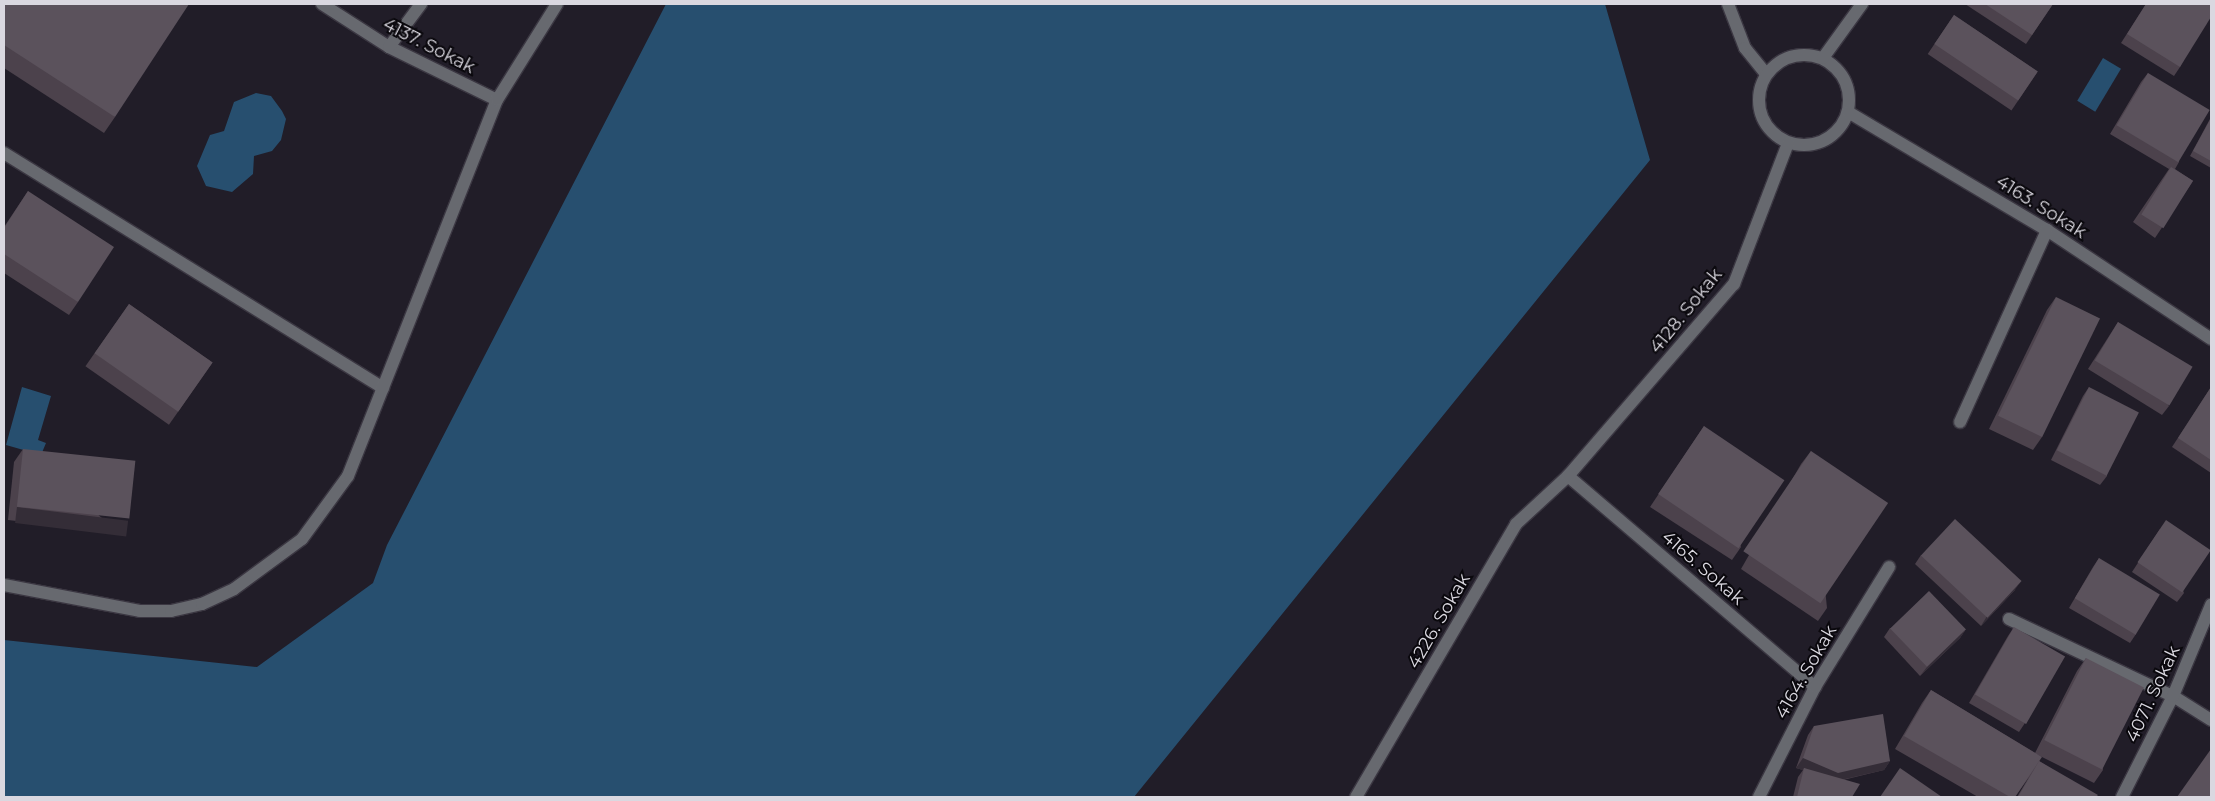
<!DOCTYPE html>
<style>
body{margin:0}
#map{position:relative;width:2215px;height:801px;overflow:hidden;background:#211d28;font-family:Montserrat,sans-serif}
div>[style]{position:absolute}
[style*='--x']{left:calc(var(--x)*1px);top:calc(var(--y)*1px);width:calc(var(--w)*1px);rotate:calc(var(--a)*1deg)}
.water>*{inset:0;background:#274f6f;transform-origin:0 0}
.roads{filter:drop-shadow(1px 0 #3b3742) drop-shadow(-1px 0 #3b3742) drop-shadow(0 1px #3b3742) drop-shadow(0 -1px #3b3742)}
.minor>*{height:12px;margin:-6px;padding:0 6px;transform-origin:6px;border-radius:6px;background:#67696f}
.minor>.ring{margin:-6px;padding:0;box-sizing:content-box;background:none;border:12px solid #67696f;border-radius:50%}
.wall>*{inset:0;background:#4c424c;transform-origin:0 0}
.shaded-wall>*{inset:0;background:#342d37;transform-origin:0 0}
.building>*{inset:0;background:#5b525c;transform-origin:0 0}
span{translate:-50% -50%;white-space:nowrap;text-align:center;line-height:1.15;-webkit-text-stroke:4px #0a080d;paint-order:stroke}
.street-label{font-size:18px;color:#dad8e0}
.frame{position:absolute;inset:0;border:5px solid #dad8e0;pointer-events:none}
</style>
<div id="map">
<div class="water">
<div style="clip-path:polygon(666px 4px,1605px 4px,1650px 160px,1134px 797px,4px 797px,4px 640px,257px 667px,373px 583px,387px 545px)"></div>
<div style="left:2103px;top:58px;width:21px;height:50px;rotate:31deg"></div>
<div style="clip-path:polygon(256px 93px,271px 96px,282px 111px,286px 119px,281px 140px,272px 151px,254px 156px,253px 174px,232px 192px,206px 186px,197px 166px,210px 135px,224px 131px,234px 102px)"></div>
<div style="clip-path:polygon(22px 387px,51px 396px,38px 440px,46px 443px,41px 455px,6px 445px)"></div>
</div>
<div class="roads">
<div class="minor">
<div style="--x:322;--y:4;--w:80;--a:32.7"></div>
<div style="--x:389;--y:47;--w:120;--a:26.1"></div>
<div style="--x:1728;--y:4;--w:47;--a:68.9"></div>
<div style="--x:1745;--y:48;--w:33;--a:51"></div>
<div style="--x:389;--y:47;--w:54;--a:-53.3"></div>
<div class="ring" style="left:1759px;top:55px;width:78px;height:78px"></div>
<div style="--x:1823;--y:58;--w:67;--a:-54.2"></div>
<div style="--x:1848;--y:112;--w:231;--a:30.7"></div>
<div style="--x:2047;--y:230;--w:197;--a:33.6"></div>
<div style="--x:4;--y:153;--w:446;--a:31.8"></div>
<div style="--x:1960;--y:422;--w:211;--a:-65.6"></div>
<div style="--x:1568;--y:476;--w:325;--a:40.5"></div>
<div style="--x:4;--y:585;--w:138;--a:10.8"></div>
<div style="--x:140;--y:611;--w:31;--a:0"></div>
<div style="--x:171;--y:611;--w:32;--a:-13"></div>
<div style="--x:202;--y:604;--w:35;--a:-25"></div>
<div style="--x:234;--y:589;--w:84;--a:-36.3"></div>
<div style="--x:302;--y:539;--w:78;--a:-53.9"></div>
<div style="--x:348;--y:476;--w:404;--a:-68.4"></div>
<div style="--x:497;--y:100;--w:113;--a:-58"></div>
<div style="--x:2009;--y:619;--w:181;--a:25.2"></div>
<div style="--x:2173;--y:696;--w:45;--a:32.3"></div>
<div style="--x:1356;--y:797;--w:316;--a:-59.6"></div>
<div style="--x:1516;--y:524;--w:71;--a:-42.7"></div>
<div style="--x:1568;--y:476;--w:254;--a:-49.2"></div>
<div style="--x:1734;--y:284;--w:151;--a:-69"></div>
<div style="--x:1759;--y:797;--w:123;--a:-63"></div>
<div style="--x:1815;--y:687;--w:141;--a:-58.3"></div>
<div style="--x:2122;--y:797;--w:113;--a:-63.2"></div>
<div style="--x:2173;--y:696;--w:99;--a:-67.3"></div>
</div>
</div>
<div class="wall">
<div style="clip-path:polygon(4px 4px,115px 117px,104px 133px,4px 68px)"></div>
<div style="clip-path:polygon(1965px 4px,2053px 4px,2026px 44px)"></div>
<div style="clip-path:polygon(2146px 4px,2210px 4px,2180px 67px,2174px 76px,2121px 43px)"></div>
<div style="left:1954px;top:15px;width:101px;height:47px;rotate:34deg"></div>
<div style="clip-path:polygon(2148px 73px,2179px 162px,2175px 169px,2193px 181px,2155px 238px,2133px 222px,2169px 169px,2110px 134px,2141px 82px)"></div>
<div style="clip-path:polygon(2211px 117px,2211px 168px,2190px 156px)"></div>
<div style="clip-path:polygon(28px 191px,78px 302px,69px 315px,4px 273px,4px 227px)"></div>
<div style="clip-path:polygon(2056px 297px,2042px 437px,2033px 450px,1989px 429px,2047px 310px)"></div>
<div style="left:129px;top:304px;width:102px;height:76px;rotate:35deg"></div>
<div style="clip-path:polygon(2118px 322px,2169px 406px,2162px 415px,2088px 369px)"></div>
<div style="clip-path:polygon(2089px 387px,2107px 476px,2100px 485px,2051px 460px,2083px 396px)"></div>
<div style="clip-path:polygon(2211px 387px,2211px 473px,2172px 447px)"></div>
<div style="clip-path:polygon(1704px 426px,1741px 547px,1732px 560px,1650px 507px)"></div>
<div style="clip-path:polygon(23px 449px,119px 533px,8px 520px,14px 462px)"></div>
<div style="clip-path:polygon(1811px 451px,1827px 608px,1818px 621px,1741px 569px,1801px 464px)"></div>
<div style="clip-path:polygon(2160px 529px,2184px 593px,2177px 602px,2132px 572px)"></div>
<div style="clip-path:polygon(1921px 555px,2015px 590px,1981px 626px,1915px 564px)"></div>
<div style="clip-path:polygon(2099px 558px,2136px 634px,2130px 643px,2069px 608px,2093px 567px)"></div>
<div style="clip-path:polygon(2014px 627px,2025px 723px,2019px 732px,1969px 703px,2008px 636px)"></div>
<div style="clip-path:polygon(1890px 628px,1966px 629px,1960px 638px,1920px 676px,1884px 637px)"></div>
<div style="clip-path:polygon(2086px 658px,2103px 770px,2094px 783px,2036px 754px,2039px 761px,2096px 797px,2017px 797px,2029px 777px,2015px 797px,1978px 797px,1895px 749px,1922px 703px,1931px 690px,2035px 753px,2077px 671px)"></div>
<div style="clip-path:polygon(1814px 726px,1890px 761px,1884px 770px,1843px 780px,1852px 797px,1793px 797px,1798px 777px,1803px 770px,1796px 768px,1808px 735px)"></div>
</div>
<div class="shaded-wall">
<div style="left:17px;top:507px;width:112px;height:16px;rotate:7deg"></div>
<div style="clip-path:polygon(2021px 581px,2015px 590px,1981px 626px,1987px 616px)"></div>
<div style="clip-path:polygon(1966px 629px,1960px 638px,1920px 676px,1927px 667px)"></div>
<div style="clip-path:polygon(1803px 758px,1890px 761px,1884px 770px,1832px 782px,1804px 768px,1803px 770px,1796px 768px)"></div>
</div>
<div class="building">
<div style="clip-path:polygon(4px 4px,189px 4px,115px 117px,4px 45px)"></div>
<div style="clip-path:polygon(1985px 4px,2053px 4px,2032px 35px)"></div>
<div style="clip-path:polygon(2146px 4px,2211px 4px,2211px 17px,2180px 67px,2127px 34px)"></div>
<div style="left:1954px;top:15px;width:101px;height:35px;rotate:34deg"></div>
<div style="left:2148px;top:73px;width:72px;height:61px;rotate:31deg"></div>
<div style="clip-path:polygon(2211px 118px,2211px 161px,2193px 151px)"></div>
<div style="left:2171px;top:167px;width:26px;height:56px;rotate:32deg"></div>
<div style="clip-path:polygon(28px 191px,114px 247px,78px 302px,4px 254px,4px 228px)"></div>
<div style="left:2056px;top:297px;width:49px;height:132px;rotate:26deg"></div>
<div style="left:129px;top:304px;width:102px;height:60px;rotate:35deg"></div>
<div style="left:2118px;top:322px;width:87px;height:45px;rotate:31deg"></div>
<div style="left:2089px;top:387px;width:56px;height:71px;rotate:27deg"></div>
<div style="clip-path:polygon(2211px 387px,2211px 460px,2178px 438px)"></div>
<div style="left:1704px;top:426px;width:97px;height:82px;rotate:34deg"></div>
<div style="left:23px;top:449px;width:113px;height:58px;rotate:6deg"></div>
<div style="left:1811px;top:451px;width:93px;height:121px;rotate:34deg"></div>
<div style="left:1955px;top:519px;width:91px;height:50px;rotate:43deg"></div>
<div style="left:2166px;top:520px;width:54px;height:51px;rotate:34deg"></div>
<div style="left:2099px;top:558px;width:71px;height:47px;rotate:31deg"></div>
<div style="left:1929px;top:591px;width:53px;height:54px;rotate:46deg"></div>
<div style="left:2014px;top:627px;width:59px;height:78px;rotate:30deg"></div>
<div style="left:2086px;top:658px;width:65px;height:92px;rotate:27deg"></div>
<div style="clip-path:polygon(1931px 690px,2042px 757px,2015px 797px,2010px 797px,1904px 736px)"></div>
<div style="clip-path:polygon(1883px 714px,1890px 761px,1838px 773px,1803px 758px,1814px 726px)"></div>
<div style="clip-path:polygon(2211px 749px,2211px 797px,2177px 797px)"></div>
<div style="clip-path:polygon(2039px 761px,2098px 795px,2096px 797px,2018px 797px)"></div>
<div style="clip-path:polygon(1804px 768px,1860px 784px,1852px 797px,1797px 797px)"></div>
<div style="clip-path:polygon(1900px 768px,1942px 797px,1880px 797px)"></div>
</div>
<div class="street-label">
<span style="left:429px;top:46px;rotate:27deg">4137. Sokak</span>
<span style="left:2041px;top:207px;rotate:32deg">4163. Sokak</span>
<span style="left:1686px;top:311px;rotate:-51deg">4128. Sokak</span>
<span style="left:1703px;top:568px;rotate:41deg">4165. Sokak</span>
<span style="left:1439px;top:621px;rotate:-60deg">4226. Sokak</span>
<span style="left:1806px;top:672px;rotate:-60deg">4164. Sokak</span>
<span style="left:2153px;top:694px;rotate:-65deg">4071. Sokak</span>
</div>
<div class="frame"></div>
</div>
